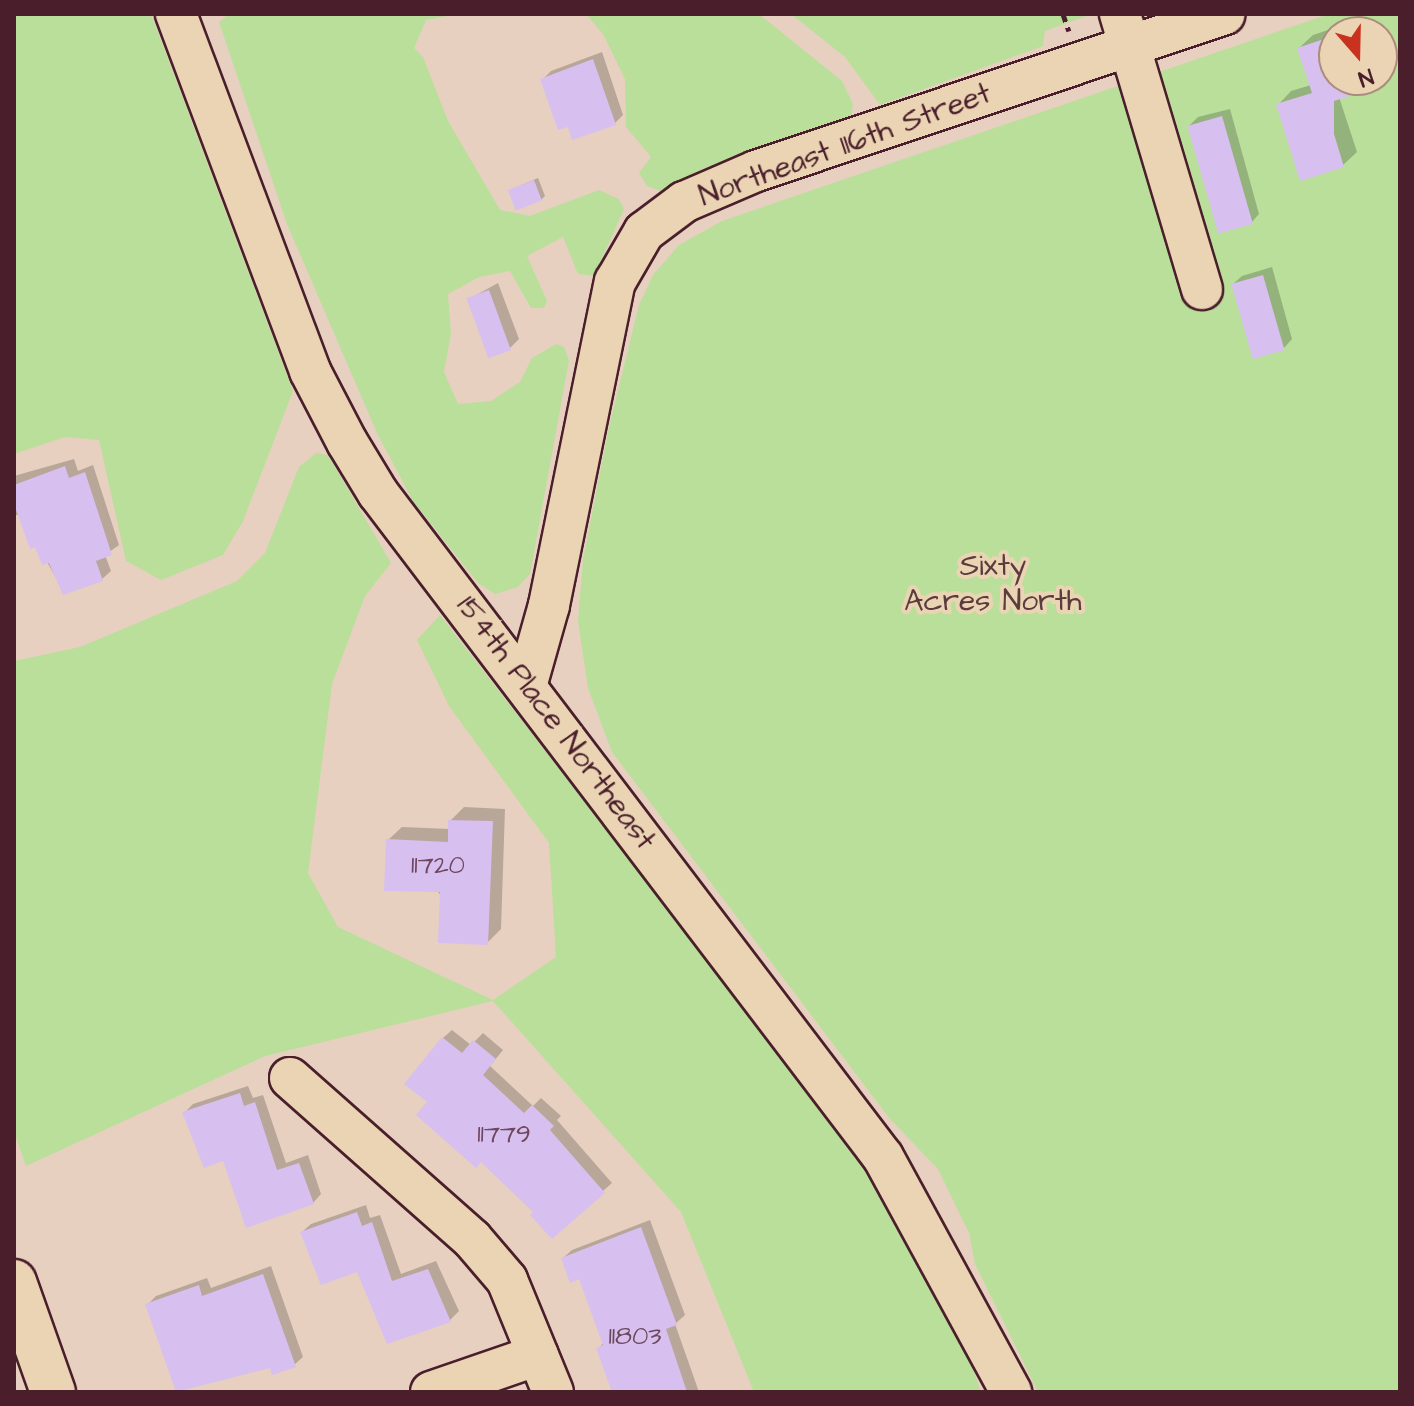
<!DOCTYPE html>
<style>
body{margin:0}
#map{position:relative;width:1414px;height:1406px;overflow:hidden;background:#e7d0c0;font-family:"Architects Daughter",sans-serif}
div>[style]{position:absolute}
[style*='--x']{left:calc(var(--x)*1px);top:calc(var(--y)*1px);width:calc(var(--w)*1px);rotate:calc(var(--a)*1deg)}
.green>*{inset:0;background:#b9df9a}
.shadow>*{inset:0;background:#0003}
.building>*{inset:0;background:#d7bfef;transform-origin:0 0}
.path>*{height:5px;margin-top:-2.5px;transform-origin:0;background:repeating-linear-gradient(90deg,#4a1f2b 0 8px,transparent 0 14px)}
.roads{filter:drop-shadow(2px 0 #4a1f2b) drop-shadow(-2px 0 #4a1f2b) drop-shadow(0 2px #4a1f2b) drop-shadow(0 -2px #4a1f2b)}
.minor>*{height:40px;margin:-20px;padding:0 20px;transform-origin:20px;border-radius:20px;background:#ebd4b4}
.major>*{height:44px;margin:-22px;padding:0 22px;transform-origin:22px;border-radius:22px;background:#ebd4b4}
span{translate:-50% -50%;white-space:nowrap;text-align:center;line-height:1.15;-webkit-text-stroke:8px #ebd4b4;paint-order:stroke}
.number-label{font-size:26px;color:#6d475c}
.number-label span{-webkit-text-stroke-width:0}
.street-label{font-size:30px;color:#4a1f2b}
.park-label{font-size:30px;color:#5b3c3c}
.frame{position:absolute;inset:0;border:16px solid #4a1f2b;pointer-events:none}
.north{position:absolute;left:1318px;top:16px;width:80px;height:80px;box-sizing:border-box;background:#ebd4b4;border:2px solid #ab8c7d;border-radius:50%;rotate:160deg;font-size:22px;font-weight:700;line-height:32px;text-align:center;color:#4a1f2b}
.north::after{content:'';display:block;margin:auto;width:28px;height:36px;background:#c8321e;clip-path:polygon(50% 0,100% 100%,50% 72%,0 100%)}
</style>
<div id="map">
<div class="green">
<div style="clip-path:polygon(14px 14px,151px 14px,293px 391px,243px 521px,223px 555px,161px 580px,126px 561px,99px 440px,65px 437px,14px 454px)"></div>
<div style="clip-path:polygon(229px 14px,458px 14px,426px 20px,414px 48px,423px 57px,448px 121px,500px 210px,530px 216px,599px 190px,619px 199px,624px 209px,594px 276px,578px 274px,563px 237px,527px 256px,547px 301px,544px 308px,531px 308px,510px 271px,479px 277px,448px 294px,451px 333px,444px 372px,458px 404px,491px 401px,520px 382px,532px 358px,556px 344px,564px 347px,569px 360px,530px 574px,518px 587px,495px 594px,478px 583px,413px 501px,377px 433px,287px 224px,219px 22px)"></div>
<div style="clip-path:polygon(586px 14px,759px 14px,842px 81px,853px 104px,851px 116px,704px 168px,661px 191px,647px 186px,639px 173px,651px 157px,626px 127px,625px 79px,603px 34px)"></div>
<div style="clip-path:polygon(791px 14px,1092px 14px,1045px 31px,1043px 46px,880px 105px,845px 57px)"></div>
<div style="clip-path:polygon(evenodd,1329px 14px,1400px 14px,1400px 1392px,1038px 1392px,975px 1264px,969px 1233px,938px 1169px,890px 1119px,612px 752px,588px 688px,578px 621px,583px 560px,609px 427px,639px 305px,653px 275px,679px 245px,722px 221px,1329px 14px,1334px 32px,1382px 32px,1382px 80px,1334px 80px,1334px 32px)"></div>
<div style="clip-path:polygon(316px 453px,328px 455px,391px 563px,365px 596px,332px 684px,308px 873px,338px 927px,493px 1000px,556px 957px,549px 843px,449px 706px,417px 640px,440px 615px,851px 1146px,962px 1337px,981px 1392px,754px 1392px,681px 1212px,493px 1001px,265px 1056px,26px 1166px,14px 1132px,14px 661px,80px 647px,237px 581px,265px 553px,299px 467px)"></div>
</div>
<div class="shadow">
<div style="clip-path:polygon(1343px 25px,1345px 32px,1334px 32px,1334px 80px,1360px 80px,1339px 97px,1357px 152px,1343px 165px,1278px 105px,1291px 91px,1311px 85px,1299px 48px,1313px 35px)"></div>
<div style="clip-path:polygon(602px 52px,623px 115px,615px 123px,543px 79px,551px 71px)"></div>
<div style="clip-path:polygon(1230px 109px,1259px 214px,1251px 223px,1189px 126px,1198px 117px)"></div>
<div style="clip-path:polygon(538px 178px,545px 196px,541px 200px,510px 190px)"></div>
<div style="clip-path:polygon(1272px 267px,1292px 339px,1284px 348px,1233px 284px,1242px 276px)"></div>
<div style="clip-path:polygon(498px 283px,519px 339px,510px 348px,469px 299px)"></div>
<div style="clip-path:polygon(74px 459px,78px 471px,93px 465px,119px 545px,105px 555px,111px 571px,102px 579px,64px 592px,20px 514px,14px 516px,14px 476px)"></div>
<div style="clip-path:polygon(464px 807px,505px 809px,501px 929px,487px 943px,388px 840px,402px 827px,450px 829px,450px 821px)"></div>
<div style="clip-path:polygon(452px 1030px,471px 1045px,483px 1033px,503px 1050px,490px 1066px,533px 1106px,541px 1098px,561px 1116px,557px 1120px,612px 1183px,552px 1236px,536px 1212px,429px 1102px,443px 1038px)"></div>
<div style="clip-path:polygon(248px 1086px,253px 1098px,263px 1095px,286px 1163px,308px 1155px,321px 1194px,313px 1203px,224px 1159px,184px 1113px,193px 1104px)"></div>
<div style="clip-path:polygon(366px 1205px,370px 1218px,380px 1215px,401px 1274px,436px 1261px,459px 1311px,450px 1320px,388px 1341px,358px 1270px,302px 1232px,311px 1224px)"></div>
<div style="clip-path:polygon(650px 1220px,685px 1315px,675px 1324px,699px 1392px,613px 1392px,598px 1349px,604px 1342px,580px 1277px,563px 1258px,572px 1250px)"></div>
<div style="clip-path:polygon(271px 1266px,303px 1357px,294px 1365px,271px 1366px,147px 1305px,156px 1296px,207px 1278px,211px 1288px)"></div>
</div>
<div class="building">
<div style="clip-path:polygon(1330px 37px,1334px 80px,1382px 80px,1383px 85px,1334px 101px,1334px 134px,1344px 167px,1300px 181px,1276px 104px,1312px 93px,1297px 48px)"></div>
<div style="clip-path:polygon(593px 59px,616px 125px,572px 140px,568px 127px,558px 130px,540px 79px)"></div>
<div style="left:1222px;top:116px;width:112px;height:36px;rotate:74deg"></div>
<div style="left:534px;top:180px;width:22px;height:28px;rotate:69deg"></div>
<div style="left:1263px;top:275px;width:78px;height:33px;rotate:74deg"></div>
<div style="left:489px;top:290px;width:64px;height:24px;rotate:70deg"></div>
<div style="clip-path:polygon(65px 466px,69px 478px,85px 472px,112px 555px,96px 561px,103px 581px,63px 595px,49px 563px,42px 565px,35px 547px,30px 549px,14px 504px,14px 485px)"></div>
<div style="clip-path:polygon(448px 820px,493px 821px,488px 945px,438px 943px,440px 892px,384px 891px,386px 839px,448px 842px)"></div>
<div style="clip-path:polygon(442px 1037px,462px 1053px,473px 1040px,496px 1059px,483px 1075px,524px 1113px,532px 1105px,554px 1126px,550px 1130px,605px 1193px,552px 1239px,530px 1215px,533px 1212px,481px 1162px,476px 1168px,416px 1115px,427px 1102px,404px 1084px)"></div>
<div style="clip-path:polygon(240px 1093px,244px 1106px,255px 1102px,277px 1170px,299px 1163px,314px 1204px,246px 1228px,223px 1161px,204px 1168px,182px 1112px)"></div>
<div style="clip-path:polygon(357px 1212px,362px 1226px,372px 1222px,392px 1281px,428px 1269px,451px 1322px,387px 1344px,357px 1272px,321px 1285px,300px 1232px)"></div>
<div style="clip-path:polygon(641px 1227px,677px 1325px,666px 1329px,687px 1392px,612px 1392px,596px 1348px,603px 1345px,579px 1279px,570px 1283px,561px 1258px)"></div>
<div style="clip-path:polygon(263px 1274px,296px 1367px,272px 1375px,270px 1368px,176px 1392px,145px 1304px,199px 1285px,202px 1296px)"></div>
</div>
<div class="path">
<div style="--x:1063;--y:14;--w:18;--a:71"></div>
</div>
<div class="roads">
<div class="minor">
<div style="--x:176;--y:14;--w:381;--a:69.4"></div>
<div style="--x:310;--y:371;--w:80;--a:62.5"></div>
<div style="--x:347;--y:442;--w:60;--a:58.7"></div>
<div style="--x:378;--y:493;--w:834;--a:52.75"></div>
<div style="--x:883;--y:1157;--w:268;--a:61.4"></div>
<div style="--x:1120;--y:14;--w:287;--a:73.4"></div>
<div style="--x:527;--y:683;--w:81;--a:-74.2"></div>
<div style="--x:549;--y:605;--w:330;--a:-78.5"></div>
<div style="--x:615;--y:282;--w:58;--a:-59.9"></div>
<div style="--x:644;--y:232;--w:50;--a:-36.9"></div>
<div style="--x:684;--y:202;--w:78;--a:-23.3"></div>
<div style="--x:756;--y:171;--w:494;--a:-18.5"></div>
<div style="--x:290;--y:1078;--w:243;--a:41.5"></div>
<div style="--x:472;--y:1239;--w:54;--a:49.5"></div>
<div style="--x:507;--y:1280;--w:121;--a:67.7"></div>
<div style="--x:431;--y:1392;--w:113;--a:-19.1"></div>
</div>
<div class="major">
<div style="--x:14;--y:1282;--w:117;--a:70.5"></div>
</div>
</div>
<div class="number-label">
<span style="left:438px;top:866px">11720</span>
<span style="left:504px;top:1135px">11779</span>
<span style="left:635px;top:1337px">11803</span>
</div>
<div class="street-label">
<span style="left:845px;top:145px;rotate:-20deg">Northeast 116th Street</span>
<span style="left:556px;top:723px;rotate:53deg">154th Place Northeast</span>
</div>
<div class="park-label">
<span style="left:993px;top:583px">Sixty<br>Acres North</span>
</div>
<div class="frame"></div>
<div class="north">N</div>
</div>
